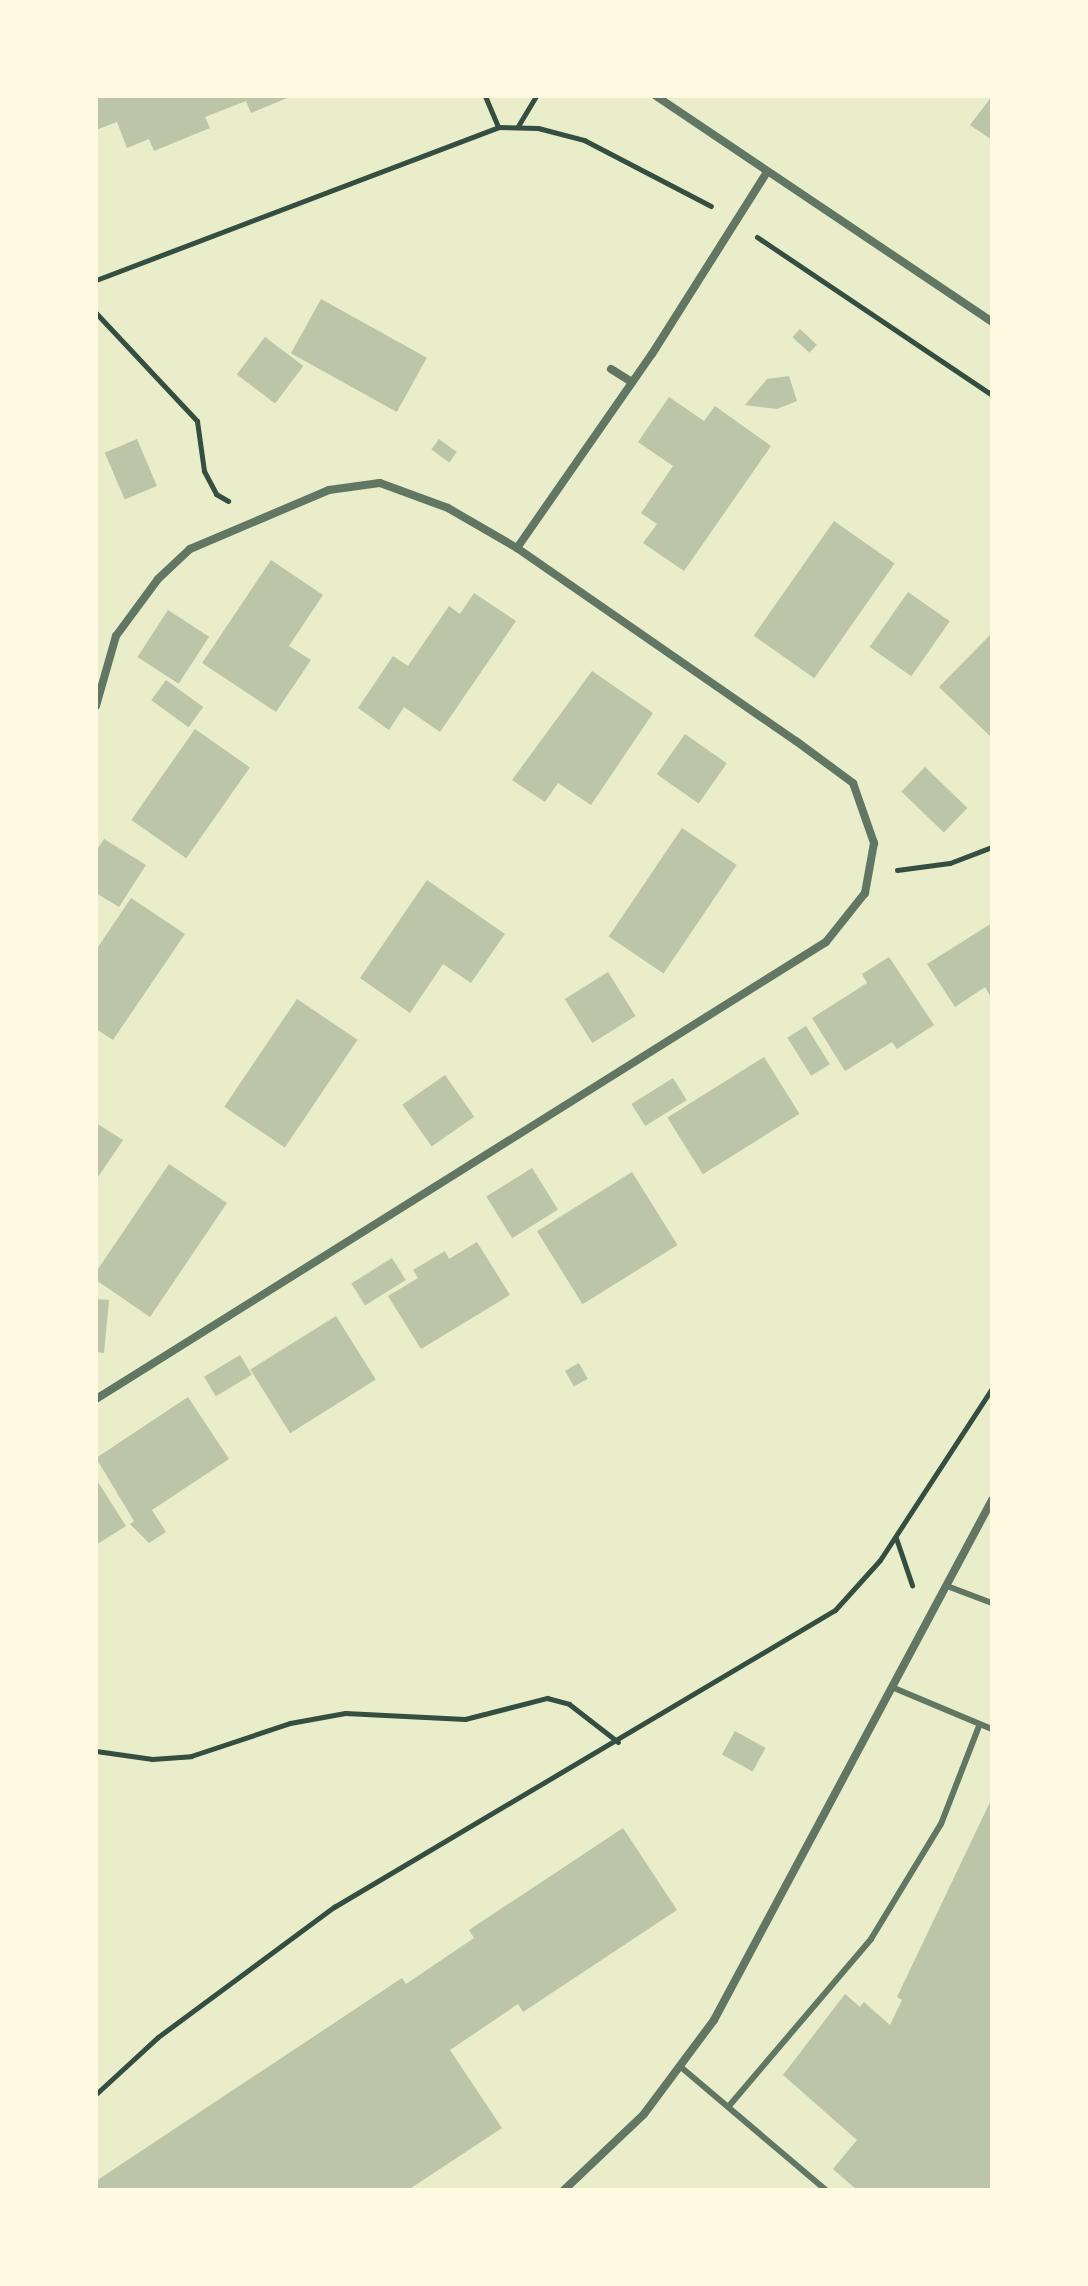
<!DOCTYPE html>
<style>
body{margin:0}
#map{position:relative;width:1088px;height:2286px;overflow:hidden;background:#e9edc9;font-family:Montserrat,sans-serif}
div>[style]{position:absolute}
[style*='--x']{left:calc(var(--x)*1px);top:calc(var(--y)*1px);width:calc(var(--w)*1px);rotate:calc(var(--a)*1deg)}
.building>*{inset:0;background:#bcc5a7;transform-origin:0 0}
.path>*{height:5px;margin:-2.5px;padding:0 2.5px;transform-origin:2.5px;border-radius:2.5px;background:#344e41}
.service>*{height:6px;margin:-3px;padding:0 3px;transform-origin:3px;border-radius:3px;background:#617663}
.minor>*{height:8px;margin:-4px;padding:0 4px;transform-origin:4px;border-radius:4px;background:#617663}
span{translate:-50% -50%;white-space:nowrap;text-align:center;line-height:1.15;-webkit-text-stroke:6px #fefae0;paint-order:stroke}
.frame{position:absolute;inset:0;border:98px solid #fefae0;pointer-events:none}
</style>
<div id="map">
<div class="building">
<div style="clip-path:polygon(96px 96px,292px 96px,251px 113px,246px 101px,205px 117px,210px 128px,154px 151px,149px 139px,127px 148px,117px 122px,96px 130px)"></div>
<div style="clip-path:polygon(992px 96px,992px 140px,970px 125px)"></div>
<div style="left:321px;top:299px;width:121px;height:62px;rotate:29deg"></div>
<div style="left:800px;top:329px;width:23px;height:11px;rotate:43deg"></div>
<div style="left:265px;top:337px;width:48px;height:47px;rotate:37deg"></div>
<div style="clip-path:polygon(789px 376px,797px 401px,777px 409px,745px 405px,767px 379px)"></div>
<div style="clip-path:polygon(669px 397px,704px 421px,715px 406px,771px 446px,684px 571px,643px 543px,657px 524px,641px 513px,673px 466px,638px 442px)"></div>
<div style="left:137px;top:439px;width:51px;height:35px;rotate:67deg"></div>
<div style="left:439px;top:439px;width:22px;height:13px;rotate:36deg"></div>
<div style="left:834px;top:521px;width:74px;height:140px;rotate:35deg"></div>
<div style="clip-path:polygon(271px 560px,323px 595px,289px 646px,311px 660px,276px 712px,202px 663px)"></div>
<div style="left:908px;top:592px;width:51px;height:67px;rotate:35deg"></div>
<div style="clip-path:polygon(474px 593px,516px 621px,440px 732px,404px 707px,389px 730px,358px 708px,393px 656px,408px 666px,449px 606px,460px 614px)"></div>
<div style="left:168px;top:610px;width:49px;height:56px;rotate:33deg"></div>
<div style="clip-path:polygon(992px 633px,992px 738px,939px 687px)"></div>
<div style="clip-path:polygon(592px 671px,653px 713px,591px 805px,558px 783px,545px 802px,512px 780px)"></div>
<div style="left:166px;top:680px;width:46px;height:25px;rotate:36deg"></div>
<div style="left:195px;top:729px;width:67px;height:111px;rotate:35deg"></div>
<div style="left:685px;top:734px;width:51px;height:49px;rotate:35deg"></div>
<div style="left:925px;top:767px;width:59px;height:34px;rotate:44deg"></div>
<div style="left:682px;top:828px;width:66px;height:131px;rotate:34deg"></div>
<div style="clip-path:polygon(104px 839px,146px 865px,119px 907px,96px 893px,96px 851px)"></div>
<div style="clip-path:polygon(427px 880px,505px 934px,471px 983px,443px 964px,410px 1013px,360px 978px)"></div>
<div style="clip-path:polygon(131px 898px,185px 934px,113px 1040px,96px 1029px,96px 950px)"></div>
<div style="clip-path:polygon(992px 923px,992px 999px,985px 987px,955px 1007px,927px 964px)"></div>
<div style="clip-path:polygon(889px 957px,934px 1025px,897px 1049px,892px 1042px,845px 1071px,812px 1018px,867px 983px,862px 974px)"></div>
<div style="left:608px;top:972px;width:52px;height:51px;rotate:58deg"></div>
<div style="left:297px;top:999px;width:73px;height:130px;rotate:34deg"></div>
<div style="left:806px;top:1026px;width:45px;height:22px;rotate:58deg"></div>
<div style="left:764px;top:1057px;width:67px;height:114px;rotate:58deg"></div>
<div style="left:445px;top:1075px;width:51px;height:52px;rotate:55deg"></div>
<div style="left:673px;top:1078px;width:26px;height:49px;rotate:58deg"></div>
<div style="clip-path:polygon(96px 1123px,123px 1140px,96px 1180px)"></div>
<div style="clip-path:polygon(169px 1164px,227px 1203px,150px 1317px,96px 1280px,96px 1272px)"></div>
<div style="left:532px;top:1168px;width:49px;height:54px;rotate:58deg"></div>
<div style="left:632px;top:1172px;width:86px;height:112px;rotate:58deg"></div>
<div style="clip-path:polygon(477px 1242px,510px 1295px,421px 1349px,388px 1296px,418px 1278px,413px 1270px,445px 1251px,449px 1259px)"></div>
<div style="left:392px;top:1258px;width:26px;height:48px;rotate:58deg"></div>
<div style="clip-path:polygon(96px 1299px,109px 1300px,104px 1353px,96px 1352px)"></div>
<div style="left:336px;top:1316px;width:75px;height:101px;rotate:58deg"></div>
<div style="left:240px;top:1355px;width:23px;height:42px;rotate:59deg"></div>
<div style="left:579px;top:1363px;width:18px;height:16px;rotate:61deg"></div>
<div style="clip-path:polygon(188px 1397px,229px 1459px,152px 1510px,166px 1532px,149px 1543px,130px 1524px,134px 1521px,96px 1458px)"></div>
<div style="clip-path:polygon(96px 1479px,126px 1526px,96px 1545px)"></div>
<div style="left:735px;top:1731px;width:35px;height:27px;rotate:29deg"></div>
<div style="clip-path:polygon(992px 1798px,992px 2190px,857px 2190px,833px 2169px,857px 2140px,783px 2075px,845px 1994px,860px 2007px,864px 2002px,890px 2025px,902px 2000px,897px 1997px)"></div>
<div style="clip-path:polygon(623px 1828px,677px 1910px,523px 2012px,518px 2004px,450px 2050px,502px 2128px,408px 2190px,96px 2190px,96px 2181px,402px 1978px,406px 1984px,474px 1938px,469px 1930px)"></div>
</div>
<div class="path">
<div style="--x:485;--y:96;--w:34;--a:67"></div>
<div style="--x:518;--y:126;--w:35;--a:-59"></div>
<div style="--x:757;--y:237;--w:283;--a:33.9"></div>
<div style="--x:96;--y:280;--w:430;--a:-20.8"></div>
<div style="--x:498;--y:127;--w:40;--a:1.4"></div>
<div style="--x:538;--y:128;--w:48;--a:14.6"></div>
<div style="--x:584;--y:140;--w:143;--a:27.5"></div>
<div style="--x:96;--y:313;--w:148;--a:46.9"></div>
<div style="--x:197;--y:421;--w:50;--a:82"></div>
<div style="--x:204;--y:471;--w:26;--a:62"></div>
<div style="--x:216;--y:494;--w:14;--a:30"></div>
<div style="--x:897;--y:870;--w:53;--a:-7.5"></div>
<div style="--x:950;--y:863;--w:45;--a:-20.9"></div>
<div style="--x:896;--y:1538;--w:50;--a:71.2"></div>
<div style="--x:96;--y:1751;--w:57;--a:8.1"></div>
<div style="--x:152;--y:1759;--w:39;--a:-4"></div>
<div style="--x:191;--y:1756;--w:104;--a:-18.4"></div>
<div style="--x:290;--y:1723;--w:56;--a:-10.3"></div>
<div style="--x:345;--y:1713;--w:120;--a:2.9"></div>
<div style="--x:465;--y:1719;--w:85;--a:-14.4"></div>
<div style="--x:547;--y:1698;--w:23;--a:15"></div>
<div style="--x:569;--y:1704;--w:62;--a:37.8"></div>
<div style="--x:96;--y:2094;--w:84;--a:-42.6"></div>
<div style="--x:158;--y:2037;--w:219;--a:-36.5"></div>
<div style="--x:334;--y:1907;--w:582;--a:-30.66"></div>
<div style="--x:835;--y:1610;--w:67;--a:-48"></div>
<div style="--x:880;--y:1560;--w:205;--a:-56.9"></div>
</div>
<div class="service">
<div style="--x:947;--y:1586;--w:48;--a:20.7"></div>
<div style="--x:894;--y:1688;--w:106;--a:22.7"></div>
<div style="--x:682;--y:2068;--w:189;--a:40.3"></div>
<div style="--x:729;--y:2106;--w:219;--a:-49.6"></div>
<div style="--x:871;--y:1939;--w:135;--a:-58.7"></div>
<div style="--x:941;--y:1824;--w:105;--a:-68.8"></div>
</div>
<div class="minor">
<div style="--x:656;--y:96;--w:405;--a:33.9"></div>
<div style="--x:611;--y:369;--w:25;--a:32"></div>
<div style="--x:517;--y:548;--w:236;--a:-55.2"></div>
<div style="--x:652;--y:354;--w:213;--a:-57.7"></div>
<div style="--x:96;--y:706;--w:73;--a:-74.1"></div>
<div style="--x:116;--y:636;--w:71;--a:-53.6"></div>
<div style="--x:158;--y:579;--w:44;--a:-43.2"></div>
<div style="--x:190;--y:549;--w:151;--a:-23"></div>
<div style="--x:329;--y:490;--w:51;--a:-7.8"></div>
<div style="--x:380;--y:483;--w:72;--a:20.2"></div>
<div style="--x:448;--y:508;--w:80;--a:30.1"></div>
<div style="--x:517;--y:548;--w:339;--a:34.7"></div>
<div style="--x:796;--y:741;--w:71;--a:36.4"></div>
<div style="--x:853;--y:783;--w:64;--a:70.7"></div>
<div style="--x:874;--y:843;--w:51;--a:100.2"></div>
<div style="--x:865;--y:893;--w:63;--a:128.5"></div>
<div style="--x:826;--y:942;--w:861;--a:147.95"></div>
<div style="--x:564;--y:2190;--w:110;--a:-43.5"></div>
<div style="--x:644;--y:2114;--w:117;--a:-53.3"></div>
<div style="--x:714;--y:2020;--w:590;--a:-61.87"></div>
</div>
<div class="frame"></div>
</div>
